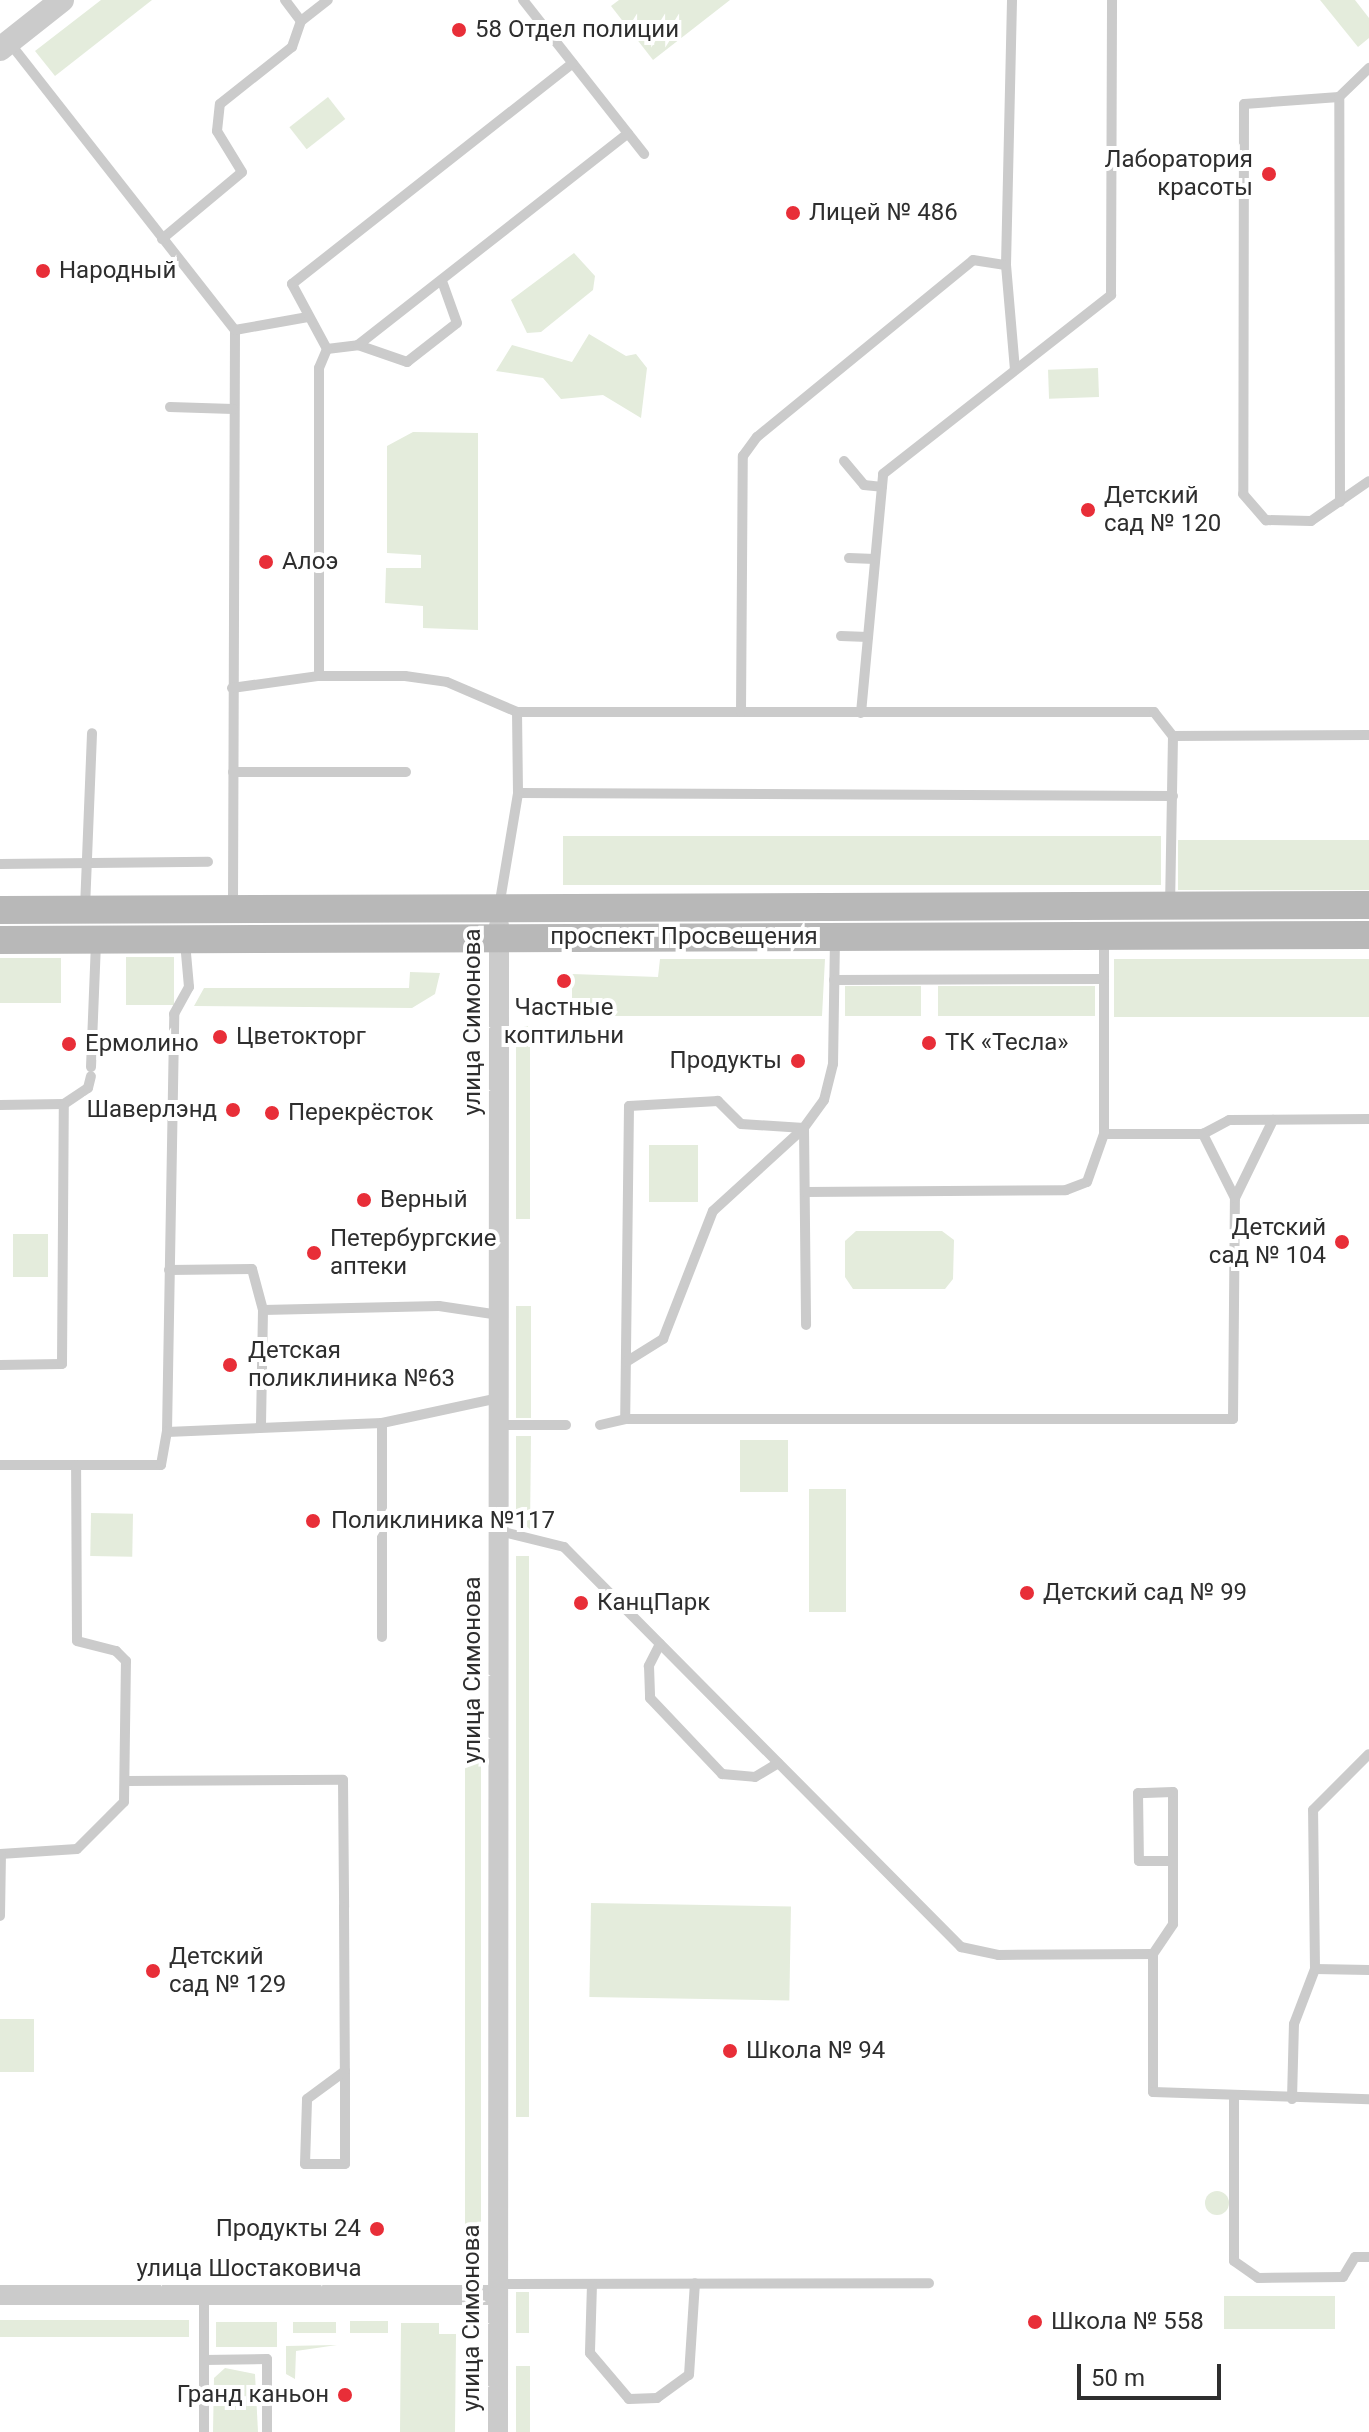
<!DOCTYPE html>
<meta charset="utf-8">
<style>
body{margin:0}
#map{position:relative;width:1369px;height:2432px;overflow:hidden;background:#fff;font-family:Roboto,sans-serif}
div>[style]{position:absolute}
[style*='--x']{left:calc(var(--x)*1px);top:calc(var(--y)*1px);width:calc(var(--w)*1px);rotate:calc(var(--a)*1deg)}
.green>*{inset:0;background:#e4ecdc;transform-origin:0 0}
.round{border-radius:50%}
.service>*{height:10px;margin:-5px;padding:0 5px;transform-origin:5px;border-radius:5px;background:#cbcbcb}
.minor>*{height:20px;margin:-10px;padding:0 10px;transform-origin:10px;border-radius:10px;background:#cbcbcb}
.tertiary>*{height:24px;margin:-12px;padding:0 12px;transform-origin:12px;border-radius:12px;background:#cbcbcb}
.secondary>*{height:28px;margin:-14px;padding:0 14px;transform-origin:14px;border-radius:14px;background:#b8b8b8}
.dots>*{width:22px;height:22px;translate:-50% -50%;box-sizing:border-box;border:4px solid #fff;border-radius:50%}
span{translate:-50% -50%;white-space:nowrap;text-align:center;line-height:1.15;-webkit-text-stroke:8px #fff;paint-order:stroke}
.poi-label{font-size:24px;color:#2e2e2e}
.left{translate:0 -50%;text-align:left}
.right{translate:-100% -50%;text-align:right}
.street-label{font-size:24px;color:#2e2e2e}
.scale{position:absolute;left:1077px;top:2364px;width:144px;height:36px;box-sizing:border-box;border:4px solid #2e2e2e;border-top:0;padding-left:10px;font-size:24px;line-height:28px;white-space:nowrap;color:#2e2e2e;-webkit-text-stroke:6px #fff;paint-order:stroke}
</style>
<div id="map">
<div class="green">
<div style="clip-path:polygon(101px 0,152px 0,55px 76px,35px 51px)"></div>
<div style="clip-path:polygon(619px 0,730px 0,653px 60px,611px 6px)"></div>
<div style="clip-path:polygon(1320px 0,1355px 0,1369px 18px,1369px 38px,1358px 47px)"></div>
<div style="left:328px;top:97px;width:28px;height:49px;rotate:52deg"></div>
<div style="clip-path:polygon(574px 253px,595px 276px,593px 290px,541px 332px,527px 333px,511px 300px)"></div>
<div style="clip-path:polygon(589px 334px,626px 356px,636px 354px,647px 368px,641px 418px,603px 395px,561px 399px,543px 378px,496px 371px,512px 345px,572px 362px)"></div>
<div style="left:1098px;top:368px;width:29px;height:50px;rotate:88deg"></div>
<div style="clip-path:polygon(413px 432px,478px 433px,478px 630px,423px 628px,423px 606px,385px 603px,386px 568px,421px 568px,421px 555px,387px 553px,387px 446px)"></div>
<div style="left:563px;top:836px;width:598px;height:49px"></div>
<div style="left:1369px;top:840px;width:50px;height:191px;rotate:90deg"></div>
<div style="left:126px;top:957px;width:48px;height:48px"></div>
<div style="left:0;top:958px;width:61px;height:45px"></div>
<div style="clip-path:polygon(660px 959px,825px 959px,822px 1016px,572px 1016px,572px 974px,658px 977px)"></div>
<div style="left:1114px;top:959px;width:255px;height:58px"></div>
<div style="clip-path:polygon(410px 972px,440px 973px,435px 994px,412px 1008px,194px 1006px,204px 988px,409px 988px)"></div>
<div style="left:845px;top:986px;width:76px;height:30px"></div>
<div style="left:938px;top:986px;width:157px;height:30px"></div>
<div style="left:530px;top:1026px;width:193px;height:14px;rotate:90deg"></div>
<div style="left:649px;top:1145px;width:49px;height:57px"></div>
<div style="clip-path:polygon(856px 1231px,942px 1231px,954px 1240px,953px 1279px,945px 1289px,853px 1289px,845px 1277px,845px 1241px)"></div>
<div style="left:13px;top:1234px;width:35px;height:43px"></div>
<div style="left:516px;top:1306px;width:15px;height:112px"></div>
<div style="clip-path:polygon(516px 1436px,531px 1436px,530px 1529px,516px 1519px)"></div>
<div style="left:740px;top:1440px;width:48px;height:52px"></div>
<div style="left:846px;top:1489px;width:123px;height:37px;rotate:90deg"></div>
<div style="left:91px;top:1513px;width:42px;height:43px;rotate:1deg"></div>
<div style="left:516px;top:1556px;width:13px;height:561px"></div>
<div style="clip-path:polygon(465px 1711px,472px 1711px,481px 1764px,481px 2247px,465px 2242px)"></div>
<div style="left:591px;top:1903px;width:200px;height:94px;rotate:1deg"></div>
<div style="left:34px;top:2019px;width:53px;height:34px;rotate:90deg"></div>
<div class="round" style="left:1205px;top:2191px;width:24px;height:24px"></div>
<div style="left:516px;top:2292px;width:13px;height:41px"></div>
<div style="left:1335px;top:2296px;width:33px;height:111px;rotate:90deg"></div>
<div style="left:0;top:2320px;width:189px;height:17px"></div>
<div style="left:350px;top:2321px;width:38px;height:12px"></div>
<div style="left:216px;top:2322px;width:61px;height:25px"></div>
<div style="left:293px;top:2322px;width:43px;height:11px"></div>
<div style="clip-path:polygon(401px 2323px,439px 2323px,439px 2334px,456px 2334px,455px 2432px,400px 2432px)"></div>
<div style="clip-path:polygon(337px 2345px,296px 2351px,295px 2379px,286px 2374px,286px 2346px)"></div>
<div style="left:516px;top:2366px;width:14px;height:66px"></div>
<div style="clip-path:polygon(225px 2368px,255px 2374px,258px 2432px,213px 2432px,214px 2378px)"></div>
</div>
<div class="service">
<div style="--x:285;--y:0;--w:26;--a:53"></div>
<div style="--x:523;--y:0;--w:196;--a:51.8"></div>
<div style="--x:9;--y:42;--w:366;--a:51.9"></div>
<div style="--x:235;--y:330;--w:577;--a:90.2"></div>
<div style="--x:1339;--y:97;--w:95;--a:175.8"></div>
<div style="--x:1244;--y:104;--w:390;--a:90.1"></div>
<div style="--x:1243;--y:494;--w:35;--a:49"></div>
<div style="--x:1266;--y:520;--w:45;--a:1.3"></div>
<div style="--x:1311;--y:521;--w:70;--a:-34.6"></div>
<div style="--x:162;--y:239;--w:104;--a:-39.9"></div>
<div style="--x:242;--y:172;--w:48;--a:-121.4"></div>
<div style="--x:217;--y:131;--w:27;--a:-84"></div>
<div style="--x:220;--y:104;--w:92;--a:-38.4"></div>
<div style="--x:292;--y:47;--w:28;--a:-71"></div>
<div style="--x:301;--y:21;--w:34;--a:-38"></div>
<div style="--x:1006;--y:265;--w:265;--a:-88.7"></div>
<div style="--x:235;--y:330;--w:74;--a:-10.1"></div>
<div style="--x:358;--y:345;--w:52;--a:19.1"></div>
<div style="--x:407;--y:362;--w:63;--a:-38"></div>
<div style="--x:457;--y:323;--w:45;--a:-109.7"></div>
<div style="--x:327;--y:349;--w:74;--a:-118.3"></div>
<div style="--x:292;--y:284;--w:357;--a:-38.2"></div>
<div style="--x:327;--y:349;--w:31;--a:-7"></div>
<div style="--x:358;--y:345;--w:343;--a:-38.1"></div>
<div style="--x:170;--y:407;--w:63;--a:1.8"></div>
<div style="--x:844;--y:461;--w:31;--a:50"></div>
<div style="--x:864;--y:485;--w:18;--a:6"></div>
<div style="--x:1340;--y:502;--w:405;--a:-90.1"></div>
<div style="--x:1339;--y:97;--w:42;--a:-44"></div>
<div style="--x:849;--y:558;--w:26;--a:2"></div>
<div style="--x:841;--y:636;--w:27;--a:2"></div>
<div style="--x:319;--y:676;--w:308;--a:-90"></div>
<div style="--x:319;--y:368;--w:21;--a:-67"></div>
<div style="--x:232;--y:688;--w:88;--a:-7.9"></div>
<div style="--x:319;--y:676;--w:86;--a:0"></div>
<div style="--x:405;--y:676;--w:42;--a:8.1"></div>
<div style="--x:447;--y:682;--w:76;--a:23.2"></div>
<div style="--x:517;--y:712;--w:637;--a:0"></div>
<div style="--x:1154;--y:712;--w:31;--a:52"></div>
<div style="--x:1173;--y:736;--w:168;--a:91"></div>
<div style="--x:741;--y:712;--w:256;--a:-89.6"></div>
<div style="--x:743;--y:456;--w:24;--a:-54"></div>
<div style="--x:757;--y:437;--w:279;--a:-39.3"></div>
<div style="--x:973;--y:260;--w:33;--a:9"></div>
<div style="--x:1006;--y:265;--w:105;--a:85.1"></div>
<div style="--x:861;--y:713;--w:240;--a:-84.7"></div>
<div style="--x:883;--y:474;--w:290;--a:-38.1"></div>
<div style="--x:1111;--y:295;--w:295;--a:-89.8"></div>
<div style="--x:1173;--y:736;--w:196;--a:-0.3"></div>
<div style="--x:233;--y:772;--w:173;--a:0"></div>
<div style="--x:518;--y:793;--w:655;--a:0.26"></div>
<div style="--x:0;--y:864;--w:208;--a:-0.6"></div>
<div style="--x:499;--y:907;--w:116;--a:-80.5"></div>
<div style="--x:518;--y:793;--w:81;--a:-90.7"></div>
<div style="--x:85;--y:908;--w:175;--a:-87.7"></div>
<div style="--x:1104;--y:936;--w:198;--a:90"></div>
<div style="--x:1104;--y:1134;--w:99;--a:0"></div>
<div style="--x:1203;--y:1134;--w:30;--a:-28"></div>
<div style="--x:1229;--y:1120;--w:140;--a:-0.4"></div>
<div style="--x:835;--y:938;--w:126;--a:90.9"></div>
<div style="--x:833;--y:1064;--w:37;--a:104"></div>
<div style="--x:824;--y:1100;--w:34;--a:126"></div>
<div style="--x:804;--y:1128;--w:63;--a:-176.4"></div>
<div style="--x:741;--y:1124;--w:33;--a:-135"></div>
<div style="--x:718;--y:1101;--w:89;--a:176.8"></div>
<div style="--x:629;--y:1106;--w:313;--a:90.7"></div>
<div style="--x:625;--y:1419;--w:608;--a:0"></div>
<div style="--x:1233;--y:1419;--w:221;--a:-89.5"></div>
<div style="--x:1235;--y:1198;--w:72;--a:-116.6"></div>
<div style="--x:834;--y:980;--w:270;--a:-0.2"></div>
<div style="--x:91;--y:1067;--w:125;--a:-87.7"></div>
<div style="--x:0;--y:1105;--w:64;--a:-0.9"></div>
<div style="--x:64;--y:1104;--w:29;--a:-34"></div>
<div style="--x:88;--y:1088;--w:12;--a:-76"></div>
<div style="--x:804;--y:1128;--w:197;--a:89.4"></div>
<div style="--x:805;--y:1192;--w:261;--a:-0.4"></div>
<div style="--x:1066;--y:1190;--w:22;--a:-21"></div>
<div style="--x:1087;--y:1182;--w:51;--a:-70.5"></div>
<div style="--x:1235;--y:1198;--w:87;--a:-64"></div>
<div style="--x:169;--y:1270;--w:83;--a:-0.7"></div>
<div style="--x:252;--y:1269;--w:42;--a:75"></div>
<div style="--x:263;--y:1310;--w:116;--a:91"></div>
<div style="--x:263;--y:1310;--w:176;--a:-1.3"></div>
<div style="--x:439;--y:1306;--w:61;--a:8.5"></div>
<div style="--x:626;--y:1362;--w:44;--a:-31.9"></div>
<div style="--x:663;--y:1339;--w:137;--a:-68.7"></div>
<div style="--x:713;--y:1211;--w:123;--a:-42.4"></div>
<div style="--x:0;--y:1365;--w:62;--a:-0.9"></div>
<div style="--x:62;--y:1364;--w:260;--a:-89.6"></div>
<div style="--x:499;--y:1425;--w:67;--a:0"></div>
<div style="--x:600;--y:1425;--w:26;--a:-13"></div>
<div style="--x:167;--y:1432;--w:418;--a:-89"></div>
<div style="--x:174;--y:1014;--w:31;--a:-61"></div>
<div style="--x:189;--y:987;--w:45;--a:-95.1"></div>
<div style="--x:0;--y:1465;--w:161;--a:0"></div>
<div style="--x:161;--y:1465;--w:34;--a:-80"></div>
<div style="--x:167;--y:1432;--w:215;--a:-2.4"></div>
<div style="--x:382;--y:1423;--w:120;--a:-12.1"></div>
<div style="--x:499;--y:1531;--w:67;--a:13.8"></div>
<div style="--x:564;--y:1547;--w:564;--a:45.22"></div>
<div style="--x:961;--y:1947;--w:38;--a:12"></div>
<div style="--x:998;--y:1955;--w:155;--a:-0.4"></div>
<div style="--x:1153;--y:1954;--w:138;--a:90"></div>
<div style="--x:1153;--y:2092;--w:216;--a:1.9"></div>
<div style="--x:382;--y:1637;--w:214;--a:-90"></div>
<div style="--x:660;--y:1644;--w:25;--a:117"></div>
<div style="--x:649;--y:1666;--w:32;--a:88"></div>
<div style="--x:650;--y:1698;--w:105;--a:46.5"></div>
<div style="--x:722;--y:1774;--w:33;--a:5"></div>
<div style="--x:755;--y:1777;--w:27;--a:-31"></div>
<div style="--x:127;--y:1781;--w:216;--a:-0.3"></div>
<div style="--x:343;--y:1780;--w:127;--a:89.5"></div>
<div style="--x:344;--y:1907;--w:164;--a:89.7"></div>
<div style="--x:345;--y:2071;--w:93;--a:90"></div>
<div style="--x:345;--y:2164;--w:40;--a:180"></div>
<div style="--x:305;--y:2164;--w:65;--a:-88.2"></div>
<div style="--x:307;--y:2099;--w:47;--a:-36.4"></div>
<div style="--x:0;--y:1854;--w:77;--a:-3.7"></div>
<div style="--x:77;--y:1849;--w:66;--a:-45"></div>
<div style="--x:124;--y:1802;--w:141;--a:-89.2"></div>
<div style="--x:126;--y:1661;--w:14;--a:-135"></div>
<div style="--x:116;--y:1651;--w:40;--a:-165.6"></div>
<div style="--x:77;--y:1641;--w:176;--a:-90.3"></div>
<div style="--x:0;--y:1916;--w:62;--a:-89.1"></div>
<div style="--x:1153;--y:1954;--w:36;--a:-56"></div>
<div style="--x:1173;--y:1924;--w:132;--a:-90"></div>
<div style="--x:1173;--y:1792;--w:35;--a:178"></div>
<div style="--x:1138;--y:1793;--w:68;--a:89.2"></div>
<div style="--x:1139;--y:1861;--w:34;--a:0"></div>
<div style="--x:1315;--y:1969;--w:54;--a:1.1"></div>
<div style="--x:1234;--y:2099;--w:162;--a:90"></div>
<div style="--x:1234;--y:2261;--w:29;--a:35"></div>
<div style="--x:1258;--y:2278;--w:85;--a:-0.7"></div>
<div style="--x:1343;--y:2277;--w:23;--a:-59"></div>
<div style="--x:1355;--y:2257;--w:14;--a:0"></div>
<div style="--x:1292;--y:2099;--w:75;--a:-88.5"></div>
<div style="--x:1294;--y:2024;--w:59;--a:-69.1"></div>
<div style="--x:1315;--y:1969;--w:159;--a:-90.7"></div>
<div style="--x:1313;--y:1810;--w:79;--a:-45"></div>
<div style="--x:498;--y:2284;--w:431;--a:-0.1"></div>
<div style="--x:592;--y:2284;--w:69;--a:91.7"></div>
<div style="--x:590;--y:2353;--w:60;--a:49.7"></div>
<div style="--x:629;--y:2399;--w:28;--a:-2"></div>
<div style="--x:657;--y:2398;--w:39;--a:-36"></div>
<div style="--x:689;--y:2375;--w:92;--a:-86.3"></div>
<div style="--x:204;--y:2360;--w:63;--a:-0.9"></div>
<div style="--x:267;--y:2359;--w:73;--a:90"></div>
<div style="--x:204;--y:2432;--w:137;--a:-90"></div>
</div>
<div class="minor">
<div style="--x:0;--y:2295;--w:498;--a:0"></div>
<div style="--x:498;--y:2432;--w:1507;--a:-89.96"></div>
</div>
<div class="tertiary">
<div style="--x:0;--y:49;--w:79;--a:-38.3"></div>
</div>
<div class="secondary">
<div style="--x:0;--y:910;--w:1369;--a:-0.21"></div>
<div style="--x:0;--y:940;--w:1369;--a:-0.21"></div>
</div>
<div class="dots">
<div style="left:459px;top:30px;background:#e82e38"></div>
<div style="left:1269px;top:174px;background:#e82e38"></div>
<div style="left:793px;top:213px;background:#e82e38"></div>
<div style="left:43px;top:271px;background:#e82e38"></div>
<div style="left:1088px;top:510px;background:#e82e38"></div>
<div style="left:266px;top:562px;background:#e82e38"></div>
<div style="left:564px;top:981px;background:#e82e38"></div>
<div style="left:220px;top:1037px;background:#e82e38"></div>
<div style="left:929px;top:1043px;background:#e82e38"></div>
<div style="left:69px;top:1044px;background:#e82e38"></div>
<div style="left:798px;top:1061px;background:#e82e38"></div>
<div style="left:233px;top:1110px;background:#e82e38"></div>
<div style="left:272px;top:1113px;background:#e82e38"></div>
<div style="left:364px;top:1200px;background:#e82e38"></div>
<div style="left:1342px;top:1242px;background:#e82e38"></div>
<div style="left:314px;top:1253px;background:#e82e38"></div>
<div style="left:230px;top:1365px;background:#e82e38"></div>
<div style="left:313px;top:1521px;background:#e82e38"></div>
<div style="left:1027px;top:1593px;background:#e82e38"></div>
<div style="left:581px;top:1603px;background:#e82e38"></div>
<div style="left:153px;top:1971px;background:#e82e38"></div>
<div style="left:730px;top:2051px;background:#e82e38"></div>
<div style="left:377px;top:2229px;background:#e82e38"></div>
<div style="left:1035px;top:2322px;background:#e82e38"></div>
<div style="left:345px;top:2395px;background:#e82e38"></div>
</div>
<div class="poi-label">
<span class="left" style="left:475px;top:30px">58 Отдел полиции</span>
<span class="right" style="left:1253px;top:174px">Лаборатория<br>красоты</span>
<span class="left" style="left:809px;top:213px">Лицей № 486</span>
<span class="left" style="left:59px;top:271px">Народный</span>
<span class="left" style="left:1104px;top:510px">Детский<br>сад № 120</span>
<span class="left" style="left:282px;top:562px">Алоэ</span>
<span style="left:564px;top:1022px">Частные<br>коптильни</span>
<span class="left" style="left:236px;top:1037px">Цветокторг</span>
<span class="left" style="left:945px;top:1043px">ТК «Тесла»</span>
<span class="left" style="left:85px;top:1044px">Ермолино</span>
<span class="right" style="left:782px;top:1061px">Продукты</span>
<span class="right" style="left:217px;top:1110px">Шаверлэнд</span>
<span class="left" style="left:288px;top:1113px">Перекрёсток</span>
<span class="left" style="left:380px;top:1200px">Верный</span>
<span class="right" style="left:1326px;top:1242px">Детский<br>сад № 104</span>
<span class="left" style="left:330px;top:1253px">Петербургские<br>аптеки</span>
<span class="left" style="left:248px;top:1365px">Детская<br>поликлиника №63</span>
<span class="left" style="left:331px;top:1521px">Поликлиника №117</span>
<span class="left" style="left:1043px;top:1593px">Детский сад № 99</span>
<span class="left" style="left:597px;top:1603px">КанцПарк</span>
<span class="left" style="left:169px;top:1971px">Детский<br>сад № 129</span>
<span class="left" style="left:746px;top:2051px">Школа № 94</span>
<span class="right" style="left:361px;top:2229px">Продукты 24</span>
<span class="left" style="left:1051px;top:2322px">Школа № 558</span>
<span class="right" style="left:329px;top:2395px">Гранд каньон</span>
</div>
<div class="street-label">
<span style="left:684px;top:937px">проспект Просвещения</span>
<span style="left:473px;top:1022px;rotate:-90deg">улица Симонова</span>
<span style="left:473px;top:1670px;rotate:-90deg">улица Симонова</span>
<span style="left:249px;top:2269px">улица Шостаковича</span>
<span style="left:472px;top:2318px;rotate:-90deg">улица Симонова</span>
</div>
<div class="scale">50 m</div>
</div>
